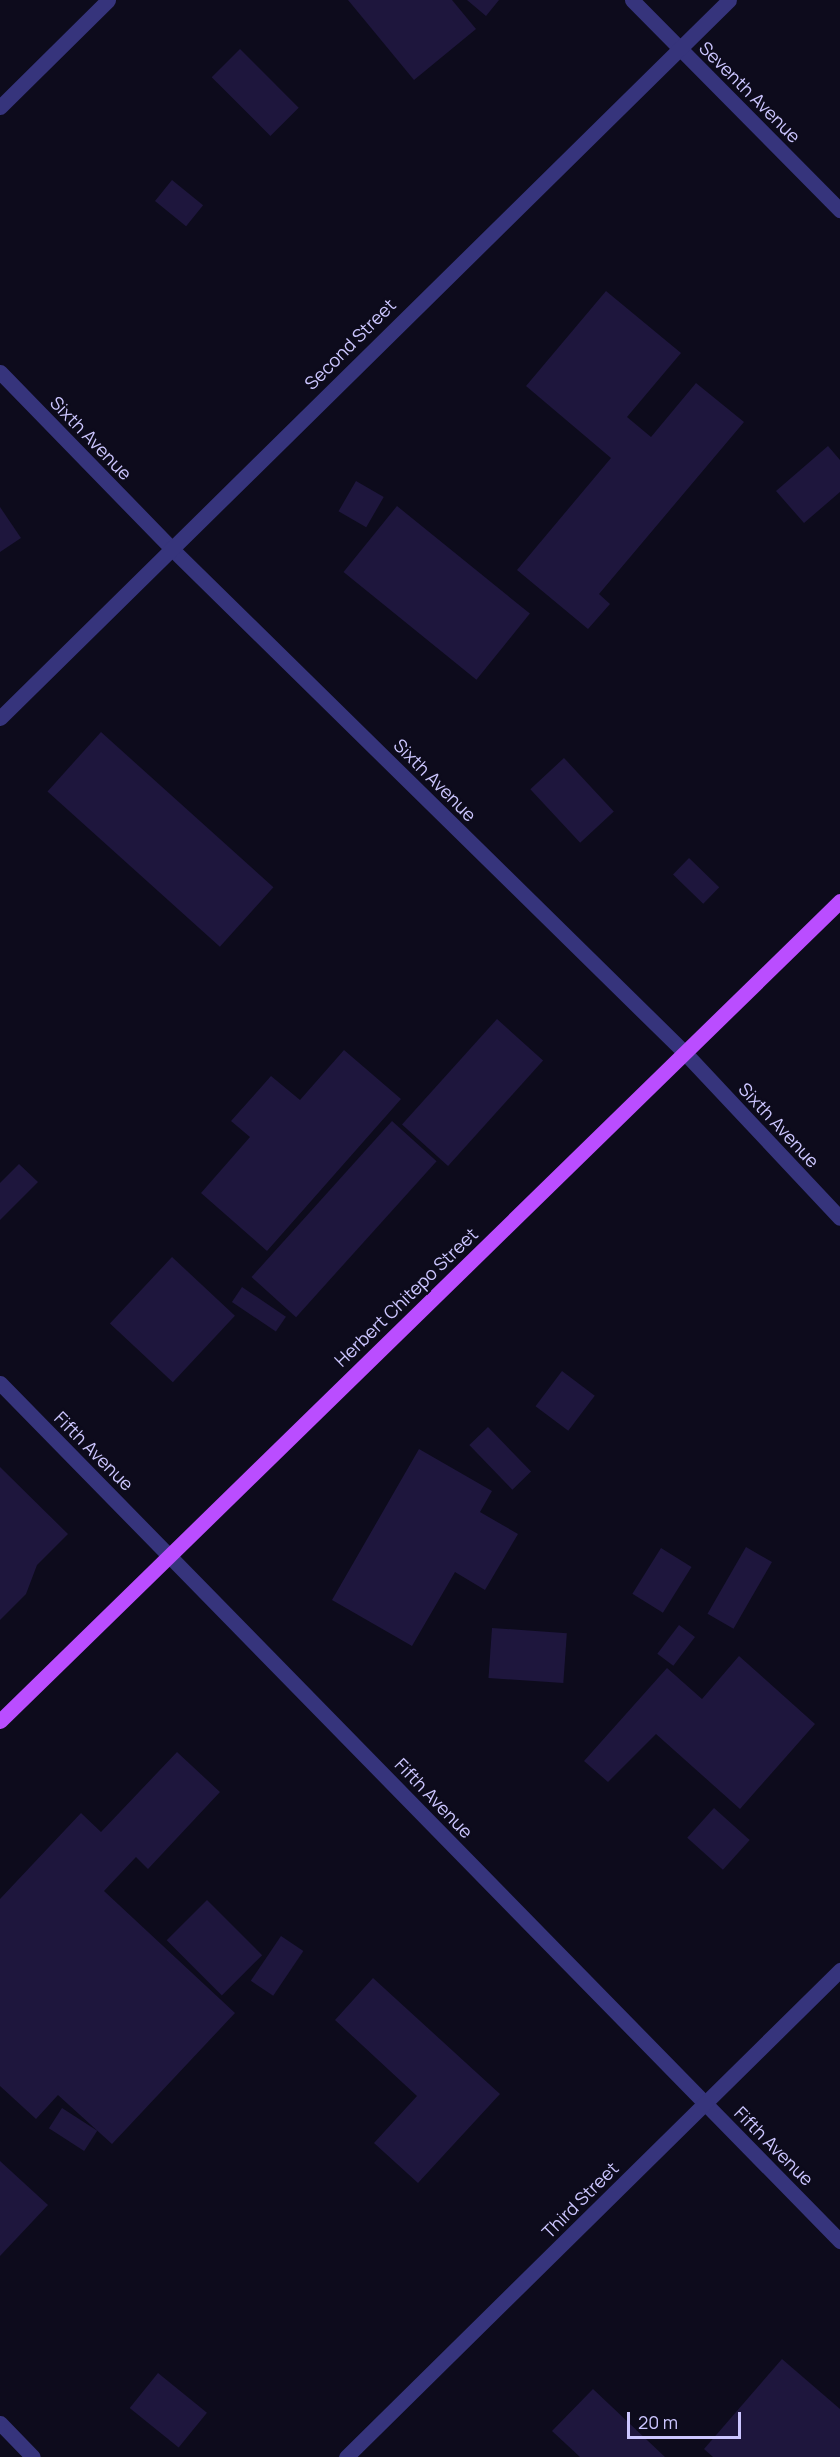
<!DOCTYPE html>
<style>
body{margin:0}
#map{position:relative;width:840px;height:2457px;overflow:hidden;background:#0d0b1c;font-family:Manrope,sans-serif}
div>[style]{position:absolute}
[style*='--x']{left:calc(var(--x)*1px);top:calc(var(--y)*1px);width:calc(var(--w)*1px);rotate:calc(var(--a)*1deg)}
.building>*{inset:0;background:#1e163d;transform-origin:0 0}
.minor>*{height:15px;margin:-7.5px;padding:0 7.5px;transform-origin:7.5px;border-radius:7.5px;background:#36347c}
.major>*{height:15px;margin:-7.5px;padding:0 7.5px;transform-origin:7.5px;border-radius:7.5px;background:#ba4dff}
span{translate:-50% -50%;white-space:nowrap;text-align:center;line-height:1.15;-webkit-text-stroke:4.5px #0d0b1c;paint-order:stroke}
.street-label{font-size:18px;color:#ccc6ff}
.scale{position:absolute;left:627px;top:2412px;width:114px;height:27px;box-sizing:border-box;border:3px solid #ccc6ff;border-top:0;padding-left:8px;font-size:18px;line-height:21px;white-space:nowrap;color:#ccc6ff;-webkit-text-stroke:4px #0d0b1c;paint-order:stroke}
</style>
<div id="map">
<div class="building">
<div style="clip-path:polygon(348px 0,452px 0,476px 29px,414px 80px)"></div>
<div style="clip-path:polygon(467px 0,499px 0,486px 16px)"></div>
<div style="left:240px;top:49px;width:83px;height:40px;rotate:45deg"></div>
<div style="left:172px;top:180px;width:40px;height:27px;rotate:39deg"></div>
<div style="clip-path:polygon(606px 291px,681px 353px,627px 417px,651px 437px,696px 383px,744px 422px,599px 594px,610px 604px,588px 629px,517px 570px,611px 458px,526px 386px)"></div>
<div style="clip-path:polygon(828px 446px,840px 460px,840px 492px,804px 523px,776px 491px)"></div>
<div style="left:356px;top:481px;width:32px;height:35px;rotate:30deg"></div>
<div style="left:397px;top:506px;width:171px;height:85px;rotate:39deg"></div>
<div style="clip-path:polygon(0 507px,21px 538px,0 552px)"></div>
<div style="left:101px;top:732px;width:232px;height:80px;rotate:42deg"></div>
<div style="left:564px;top:758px;width:73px;height:46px;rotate:47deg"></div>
<div style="left:689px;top:858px;width:42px;height:23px;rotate:44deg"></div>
<div style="left:497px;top:1019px;width:62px;height:142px;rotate:42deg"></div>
<div style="clip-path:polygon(344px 1050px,401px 1099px,267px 1251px,201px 1193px,250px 1137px,231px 1121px,271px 1076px,300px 1100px)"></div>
<div style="left:392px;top:1121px;width:60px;height:210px;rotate:42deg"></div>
<div style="clip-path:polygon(19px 1164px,38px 1182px,0 1220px,0 1183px)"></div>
<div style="left:172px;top:1257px;width:86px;height:91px;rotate:43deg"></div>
<div style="left:242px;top:1287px;width:53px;height:18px;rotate:34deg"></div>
<div style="left:562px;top:1371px;width:41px;height:44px;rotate:37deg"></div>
<div style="left:488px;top:1427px;width:62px;height:26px;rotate:46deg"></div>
<div style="clip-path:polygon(419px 1449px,492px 1491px,480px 1512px,518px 1534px,485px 1590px,455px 1572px,412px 1646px,332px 1600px)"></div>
<div style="clip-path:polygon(0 1467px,68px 1534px,37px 1565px,26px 1594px,0 1620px)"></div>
<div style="left:746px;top:1547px;width:30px;height:77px;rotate:30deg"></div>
<div style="left:661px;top:1548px;width:36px;height:54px;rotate:32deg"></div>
<div style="left:679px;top:1625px;width:20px;height:36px;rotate:37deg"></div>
<div style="left:492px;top:1628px;width:75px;height:50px;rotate:4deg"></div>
<div style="clip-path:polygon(739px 1656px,815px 1724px,740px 1809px,656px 1734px,608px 1782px,584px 1761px,667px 1668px,702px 1699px)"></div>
<div style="clip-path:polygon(177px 1752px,220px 1792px,148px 1869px,136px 1857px,104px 1891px,235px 2013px,112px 2144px,58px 2095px,36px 2119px,0 2086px,0 1899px,81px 1813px,101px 1832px)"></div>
<div style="left:714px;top:1808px;width:48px;height:40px;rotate:42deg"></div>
<div style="left:207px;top:1900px;width:78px;height:57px;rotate:45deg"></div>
<div style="left:281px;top:1936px;width:27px;height:54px;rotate:34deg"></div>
<div style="clip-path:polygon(373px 1978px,500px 2094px,418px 2183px,374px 2143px,417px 2096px,335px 2020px)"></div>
<div style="left:62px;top:2108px;width:42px;height:24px;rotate:33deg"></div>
<div style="clip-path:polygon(0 2161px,48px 2205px,0 2256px)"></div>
<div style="clip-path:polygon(782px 2359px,840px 2409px,840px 2457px,713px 2457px,704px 2449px)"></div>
<div style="left:158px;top:2373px;width:63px;height:45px;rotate:39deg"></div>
<div style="clip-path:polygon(593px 2389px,665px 2457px,580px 2457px,552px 2431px)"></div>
</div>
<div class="minor">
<div style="--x:632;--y:0;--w:296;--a:45.3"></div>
<div style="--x:0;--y:107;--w:152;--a:-44.7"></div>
<div style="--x:0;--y:372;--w:245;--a:45.8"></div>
<div style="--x:171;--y:548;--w:721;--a:44.49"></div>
<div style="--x:685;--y:1053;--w:226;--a:46.8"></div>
<div style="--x:0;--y:718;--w:1023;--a:-44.56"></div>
<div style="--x:0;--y:1383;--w:1201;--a:45.61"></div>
<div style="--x:0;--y:2423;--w:47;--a:45.9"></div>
<div style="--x:346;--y:2457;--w:694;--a:-44.59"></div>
</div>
<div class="major">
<div style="--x:0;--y:1721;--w:1174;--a:-44.31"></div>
</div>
<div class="street-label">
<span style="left:750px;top:92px;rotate:45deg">Seventh Avenue</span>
<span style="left:350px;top:344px;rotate:-45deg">Second Street</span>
<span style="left:91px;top:438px;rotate:46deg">Sixth Avenue</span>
<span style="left:435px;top:780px;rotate:45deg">Sixth Avenue</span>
<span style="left:779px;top:1125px;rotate:47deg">Sixth Avenue</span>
<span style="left:406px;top:1297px;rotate:-44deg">Herbert Chitepo Street</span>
<span style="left:94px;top:1451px;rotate:45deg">Fifth Avenue</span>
<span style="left:434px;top:1798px;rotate:46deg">Fifth Avenue</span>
<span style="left:774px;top:2146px;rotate:45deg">Fifth Avenue</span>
<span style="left:580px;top:2200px;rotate:-45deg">Third Street</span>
</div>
<div class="scale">20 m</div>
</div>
